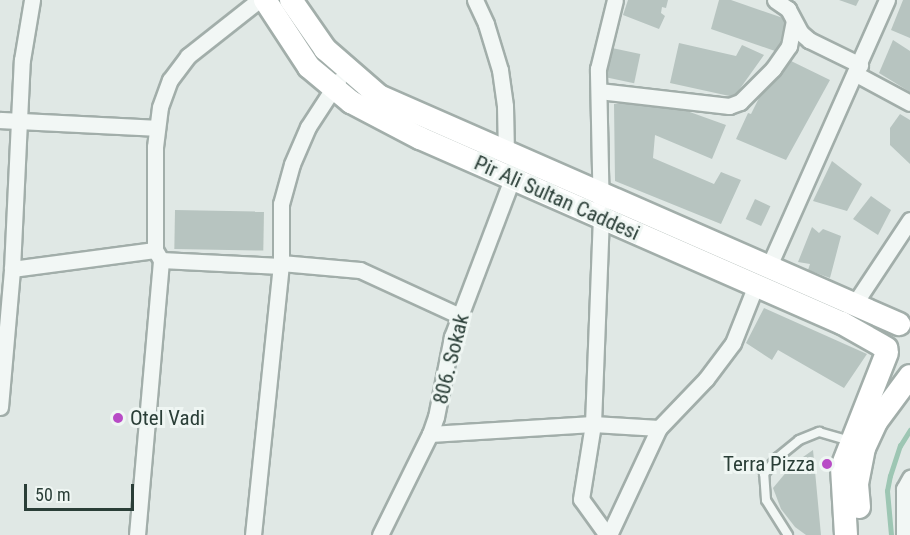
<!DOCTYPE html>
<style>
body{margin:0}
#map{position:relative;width:910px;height:535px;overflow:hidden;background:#e0e8e5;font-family:"Roboto Condensed",sans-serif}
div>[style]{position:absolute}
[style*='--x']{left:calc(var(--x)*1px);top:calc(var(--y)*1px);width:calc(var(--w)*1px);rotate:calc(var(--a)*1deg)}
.stream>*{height:4.5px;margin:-2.25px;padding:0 2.25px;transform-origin:2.25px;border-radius:2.25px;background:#9dc6b3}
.building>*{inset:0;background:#b7c4c0;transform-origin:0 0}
.roads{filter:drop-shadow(2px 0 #a2aeaa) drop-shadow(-2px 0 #a2aeaa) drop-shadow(0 2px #a2aeaa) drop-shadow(0 -2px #a2aeaa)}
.service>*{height:8px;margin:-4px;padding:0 4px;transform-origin:4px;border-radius:4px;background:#f2f7f5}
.minor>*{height:15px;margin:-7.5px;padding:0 7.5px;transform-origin:7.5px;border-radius:7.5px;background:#f2f7f5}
.secondary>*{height:22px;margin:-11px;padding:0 11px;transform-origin:11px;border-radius:11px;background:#fff}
.dots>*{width:16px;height:16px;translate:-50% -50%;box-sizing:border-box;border:3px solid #eff6f3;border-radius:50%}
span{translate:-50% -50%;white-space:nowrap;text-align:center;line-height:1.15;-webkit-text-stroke:6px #eff6f3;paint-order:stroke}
.street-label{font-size:21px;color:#2a3e37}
.poi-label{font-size:21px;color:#2a3e37}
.left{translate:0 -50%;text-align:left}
.right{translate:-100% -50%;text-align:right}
.scale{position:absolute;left:24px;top:484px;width:110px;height:27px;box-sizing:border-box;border:3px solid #2a3e37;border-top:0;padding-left:8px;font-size:18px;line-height:21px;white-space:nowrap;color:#2a3e37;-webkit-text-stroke:4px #eff6f3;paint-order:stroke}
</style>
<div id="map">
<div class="stream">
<div style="--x:891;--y:535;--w:44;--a:-95.2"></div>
<div style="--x:887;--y:491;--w:15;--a:-79"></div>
<div style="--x:890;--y:476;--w:32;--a:-72"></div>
<div style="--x:900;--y:446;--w:19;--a:-58"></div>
</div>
<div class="building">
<div style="clip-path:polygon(628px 0,668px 0,666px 8px,662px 7px,661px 13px,665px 16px,659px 29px,623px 15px)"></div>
<div style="clip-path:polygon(719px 0,731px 0,786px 19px,778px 52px,711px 29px)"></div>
<div style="clip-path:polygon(839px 0,859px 0,856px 6px)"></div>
<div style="clip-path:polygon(903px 0,910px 0,910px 38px,891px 30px)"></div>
<div style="clip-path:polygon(893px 40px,910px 51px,910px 92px,879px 73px)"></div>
<div style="clip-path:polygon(679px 43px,736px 56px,742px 45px,764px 55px,734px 97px,670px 83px)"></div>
<div style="left:612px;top:48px;width:29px;height:30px;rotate:12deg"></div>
<div style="clip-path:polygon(789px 60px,830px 80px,786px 160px,736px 139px,748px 113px,751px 114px,760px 96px)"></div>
<div style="clip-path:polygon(662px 102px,726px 125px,712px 159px,655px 135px,653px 158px,714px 184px,721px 172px,741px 180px,721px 224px,615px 181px,614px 104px)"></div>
<div style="clip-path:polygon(900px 114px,910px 120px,910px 164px,890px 145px,890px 128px)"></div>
<div style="clip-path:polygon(832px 161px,862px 184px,847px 211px,813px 201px)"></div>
<div style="clip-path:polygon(871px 196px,891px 210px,878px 235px,853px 219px)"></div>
<div style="left:755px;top:199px;width:17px;height:22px;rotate:25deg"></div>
<div style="left:175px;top:210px;width:89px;height:39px;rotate:1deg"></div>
<div style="clip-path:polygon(812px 227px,819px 233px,823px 229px,841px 236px,830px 278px,808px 270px,810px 264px,798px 262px)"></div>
<div style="clip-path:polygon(764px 308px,867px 354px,844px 388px,778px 350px,772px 360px,746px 343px)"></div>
<div style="clip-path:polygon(813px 450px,821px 535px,806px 535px,795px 527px,781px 509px,773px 488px,793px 464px)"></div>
</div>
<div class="roads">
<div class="service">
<div style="--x:788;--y:535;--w:41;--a:-122.2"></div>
<div style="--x:766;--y:500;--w:26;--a:-94"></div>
<div style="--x:764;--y:474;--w:21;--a:-51"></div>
<div style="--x:777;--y:458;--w:28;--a:-39"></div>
<div style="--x:799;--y:440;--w:22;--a:-22"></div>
<div style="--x:819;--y:432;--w:32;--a:16"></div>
</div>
<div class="minor">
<div style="--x:475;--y:0;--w:26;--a:65"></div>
<div style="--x:486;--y:24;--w:48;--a:73.1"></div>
<div style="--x:500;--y:70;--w:36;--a:82"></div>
<div style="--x:505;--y:106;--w:48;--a:88.8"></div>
<div style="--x:775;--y:0;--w:16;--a:35"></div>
<div style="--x:788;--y:9;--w:27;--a:62"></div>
<div style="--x:801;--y:33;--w:11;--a:41"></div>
<div style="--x:809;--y:40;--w:57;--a:26.1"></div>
<div style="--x:856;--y:74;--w:61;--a:28.2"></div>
<div style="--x:599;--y:91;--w:131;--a:6.6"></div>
<div style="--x:729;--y:106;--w:12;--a:-20"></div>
<div style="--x:740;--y:102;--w:47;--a:-45"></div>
<div style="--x:773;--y:69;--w:28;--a:-55"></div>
<div style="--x:789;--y:46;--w:25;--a:-79"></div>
<div style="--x:0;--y:120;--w:157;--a:2.9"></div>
<div style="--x:161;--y:260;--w:120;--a:2.9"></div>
<div style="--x:281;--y:263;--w:79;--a:5.1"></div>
<div style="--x:360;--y:270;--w:110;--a:24.7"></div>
<div style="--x:769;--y:266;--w:291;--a:-66.1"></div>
<div style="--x:12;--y:269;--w:144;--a:-7.6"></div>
<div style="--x:853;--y:306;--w:103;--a:-56.5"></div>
<div style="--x:0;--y:407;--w:139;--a:-85"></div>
<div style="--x:12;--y:269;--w:209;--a:-87.3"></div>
<div style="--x:22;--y:60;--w:61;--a:-80.5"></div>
<div style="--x:430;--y:434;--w:163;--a:-3.5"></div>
<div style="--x:593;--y:424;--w:66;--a:3.5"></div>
<div style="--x:137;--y:535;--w:276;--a:-85"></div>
<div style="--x:161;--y:260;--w:12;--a:-121"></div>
<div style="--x:155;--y:250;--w:103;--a:-90"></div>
<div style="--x:155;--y:147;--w:40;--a:-82.9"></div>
<div style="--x:160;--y:107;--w:29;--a:-70"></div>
<div style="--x:170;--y:80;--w:30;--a:-53"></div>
<div style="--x:188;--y:56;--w:90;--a:-38.3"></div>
<div style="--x:253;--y:535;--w:270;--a:-84.1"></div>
<div style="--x:281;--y:266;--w:62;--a:-90"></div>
<div style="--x:281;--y:204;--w:41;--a:-74.6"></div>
<div style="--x:292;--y:164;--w:40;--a:-66.6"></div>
<div style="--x:308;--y:127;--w:55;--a:-56.9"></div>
<div style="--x:380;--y:535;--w:113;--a:-63.7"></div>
<div style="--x:430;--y:434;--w:18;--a:-71"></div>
<div style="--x:436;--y:417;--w:82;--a:-78.7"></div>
<div style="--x:452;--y:337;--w:169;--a:-69.2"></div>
<div style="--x:607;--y:535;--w:44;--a:-125.8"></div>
<div style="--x:581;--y:499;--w:76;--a:-80.9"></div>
<div style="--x:593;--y:424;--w:207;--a:-87.8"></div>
<div style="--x:601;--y:217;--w:148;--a:-91.2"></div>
<div style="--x:598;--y:69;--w:71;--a:-76.2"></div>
<div style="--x:609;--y:535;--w:118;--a:-65"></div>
<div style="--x:659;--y:428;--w:68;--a:-46.2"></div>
<div style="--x:706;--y:379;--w:45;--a:-53.1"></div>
<div style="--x:733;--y:343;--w:62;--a:-68.4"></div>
<div style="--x:904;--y:535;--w:46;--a:-90"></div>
<div style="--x:904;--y:489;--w:13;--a:-61"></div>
</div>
<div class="secondary">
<div style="--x:265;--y:0;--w:80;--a:56.7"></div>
<div style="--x:309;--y:67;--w:55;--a:39.8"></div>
<div style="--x:351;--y:102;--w:78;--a:27.6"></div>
<div style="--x:420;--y:138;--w:461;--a:23.7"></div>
<div style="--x:842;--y:323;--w:51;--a:29.6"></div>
<div style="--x:291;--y:0;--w:60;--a:55.2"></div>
<div style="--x:325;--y:49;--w:72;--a:41"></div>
<div style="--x:379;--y:96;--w:568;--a:23.68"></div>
<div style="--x:859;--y:507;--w:23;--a:-95"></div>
<div style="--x:857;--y:484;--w:37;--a:-79"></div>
<div style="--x:864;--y:448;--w:29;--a:-65"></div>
<div style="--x:876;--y:422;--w:57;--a:-53.5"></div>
<div style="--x:846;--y:535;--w:68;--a:-93.4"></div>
<div style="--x:842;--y:467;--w:123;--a:-68.5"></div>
</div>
</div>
<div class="dots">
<div style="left:118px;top:418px;background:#b84cc6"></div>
<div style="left:827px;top:464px;background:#b84cc6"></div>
</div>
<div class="street-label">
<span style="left:557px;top:198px;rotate:24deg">Pir Ali Sultan Caddesi</span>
<span style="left:451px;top:359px;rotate:-76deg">806. Sokak</span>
</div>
<div class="poi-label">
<span class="left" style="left:130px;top:418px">Otel Vadi</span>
<span class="right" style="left:815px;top:464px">Terra Pizza</span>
</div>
<div class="scale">50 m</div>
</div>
